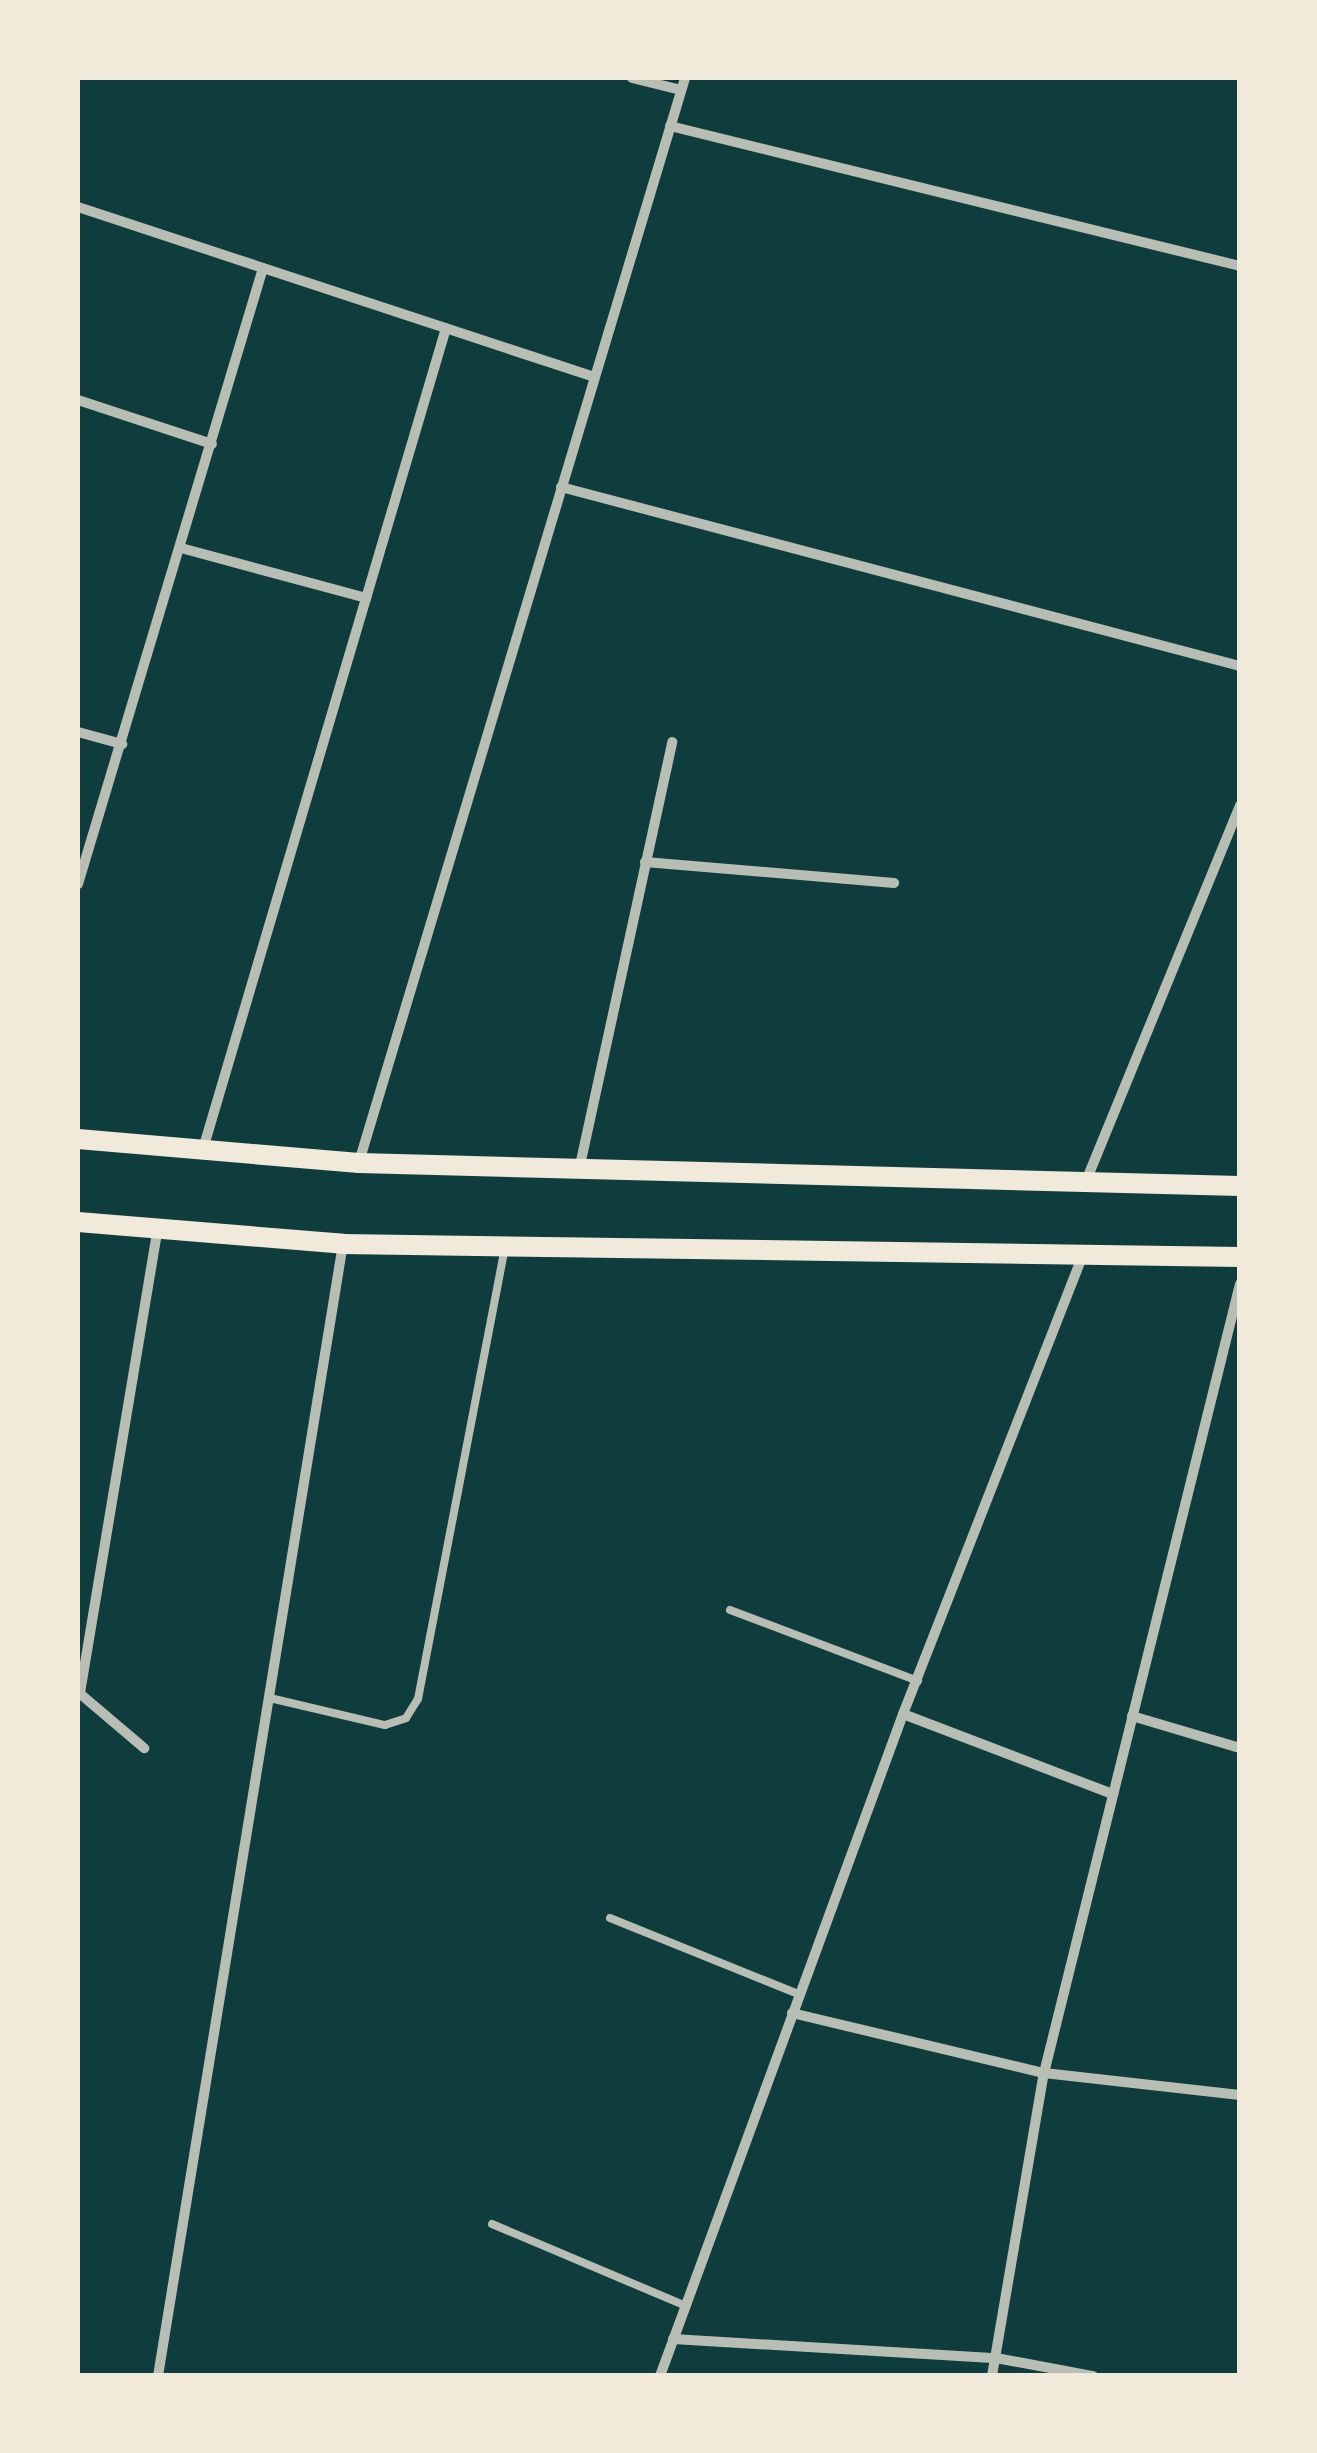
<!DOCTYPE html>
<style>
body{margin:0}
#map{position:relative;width:1317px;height:2453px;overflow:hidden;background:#0f3d3e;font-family:"PT Sans Narrow",sans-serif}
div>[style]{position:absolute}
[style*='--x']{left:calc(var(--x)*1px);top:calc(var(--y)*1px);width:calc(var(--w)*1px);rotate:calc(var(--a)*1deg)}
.service>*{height:8px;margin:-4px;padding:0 4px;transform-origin:4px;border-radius:4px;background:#b8beb3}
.minor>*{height:10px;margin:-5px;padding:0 5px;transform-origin:5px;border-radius:5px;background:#b8beb3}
.secondary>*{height:20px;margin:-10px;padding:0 10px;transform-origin:10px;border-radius:10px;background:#f1e9da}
span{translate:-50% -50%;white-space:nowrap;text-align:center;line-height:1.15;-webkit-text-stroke:8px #f1e9da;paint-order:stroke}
.frame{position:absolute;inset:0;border:80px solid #f1e9da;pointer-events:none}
</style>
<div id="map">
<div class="service">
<div style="--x:730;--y:1610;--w:201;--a:20.7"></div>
<div style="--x:274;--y:1699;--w:114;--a:13.2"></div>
<div style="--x:385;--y:1725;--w:22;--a:-18"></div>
<div style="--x:406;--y:1718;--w:22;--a:-58"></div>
<div style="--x:418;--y:1699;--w:456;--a:-79.1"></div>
<div style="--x:610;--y:1918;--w:203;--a:22"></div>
<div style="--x:492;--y:2224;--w:211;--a:22.9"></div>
</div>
<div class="minor">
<div style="--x:632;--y:78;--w:50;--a:13.8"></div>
<div style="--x:670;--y:126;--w:587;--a:13.8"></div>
<div style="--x:78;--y:207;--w:543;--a:18.23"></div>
<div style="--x:78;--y:400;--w:141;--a:18.2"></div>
<div style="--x:561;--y:487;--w:702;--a:14.77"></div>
<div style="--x:181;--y:548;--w:192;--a:15.1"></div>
<div style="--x:78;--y:732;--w:46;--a:15.3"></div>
<div style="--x:645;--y:862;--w:250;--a:4.8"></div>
<div style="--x:78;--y:884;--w:643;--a:-73.28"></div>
<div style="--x:203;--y:1149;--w:856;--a:-73.51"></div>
<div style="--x:359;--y:1162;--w:1132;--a:-73.26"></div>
<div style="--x:579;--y:1170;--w:438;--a:-77.7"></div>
<div style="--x:1086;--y:1181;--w:406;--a:-67.7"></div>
<div style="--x:78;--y:1692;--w:87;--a:40.3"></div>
<div style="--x:80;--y:1693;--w:471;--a:-80.5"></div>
<div style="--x:903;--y:1714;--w:225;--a:20.9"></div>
<div style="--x:1132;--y:1716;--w:113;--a:16.5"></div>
<div style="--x:792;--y:2013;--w:259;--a:13.4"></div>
<div style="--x:1044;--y:2073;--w:197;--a:6.4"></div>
<div style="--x:673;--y:2339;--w:324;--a:3.4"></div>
<div style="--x:996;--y:2358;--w:99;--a:10.5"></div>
<div style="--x:158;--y:2376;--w:1147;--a:-80.72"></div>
<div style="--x:660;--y:2376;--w:705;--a:-69.84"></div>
<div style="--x:903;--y:1714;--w:494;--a:-68.6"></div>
<div style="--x:992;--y:2376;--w:307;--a:-80.3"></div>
<div style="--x:1044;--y:2073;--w:813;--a:-76.05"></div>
</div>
<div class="secondary">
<div style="--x:78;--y:1139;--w:282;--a:4.9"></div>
<div style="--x:359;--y:1163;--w:881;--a:1.5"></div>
<div style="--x:78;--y:1222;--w:266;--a:4.7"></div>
<div style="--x:343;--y:1244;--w:897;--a:0.83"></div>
</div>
<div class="frame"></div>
</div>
